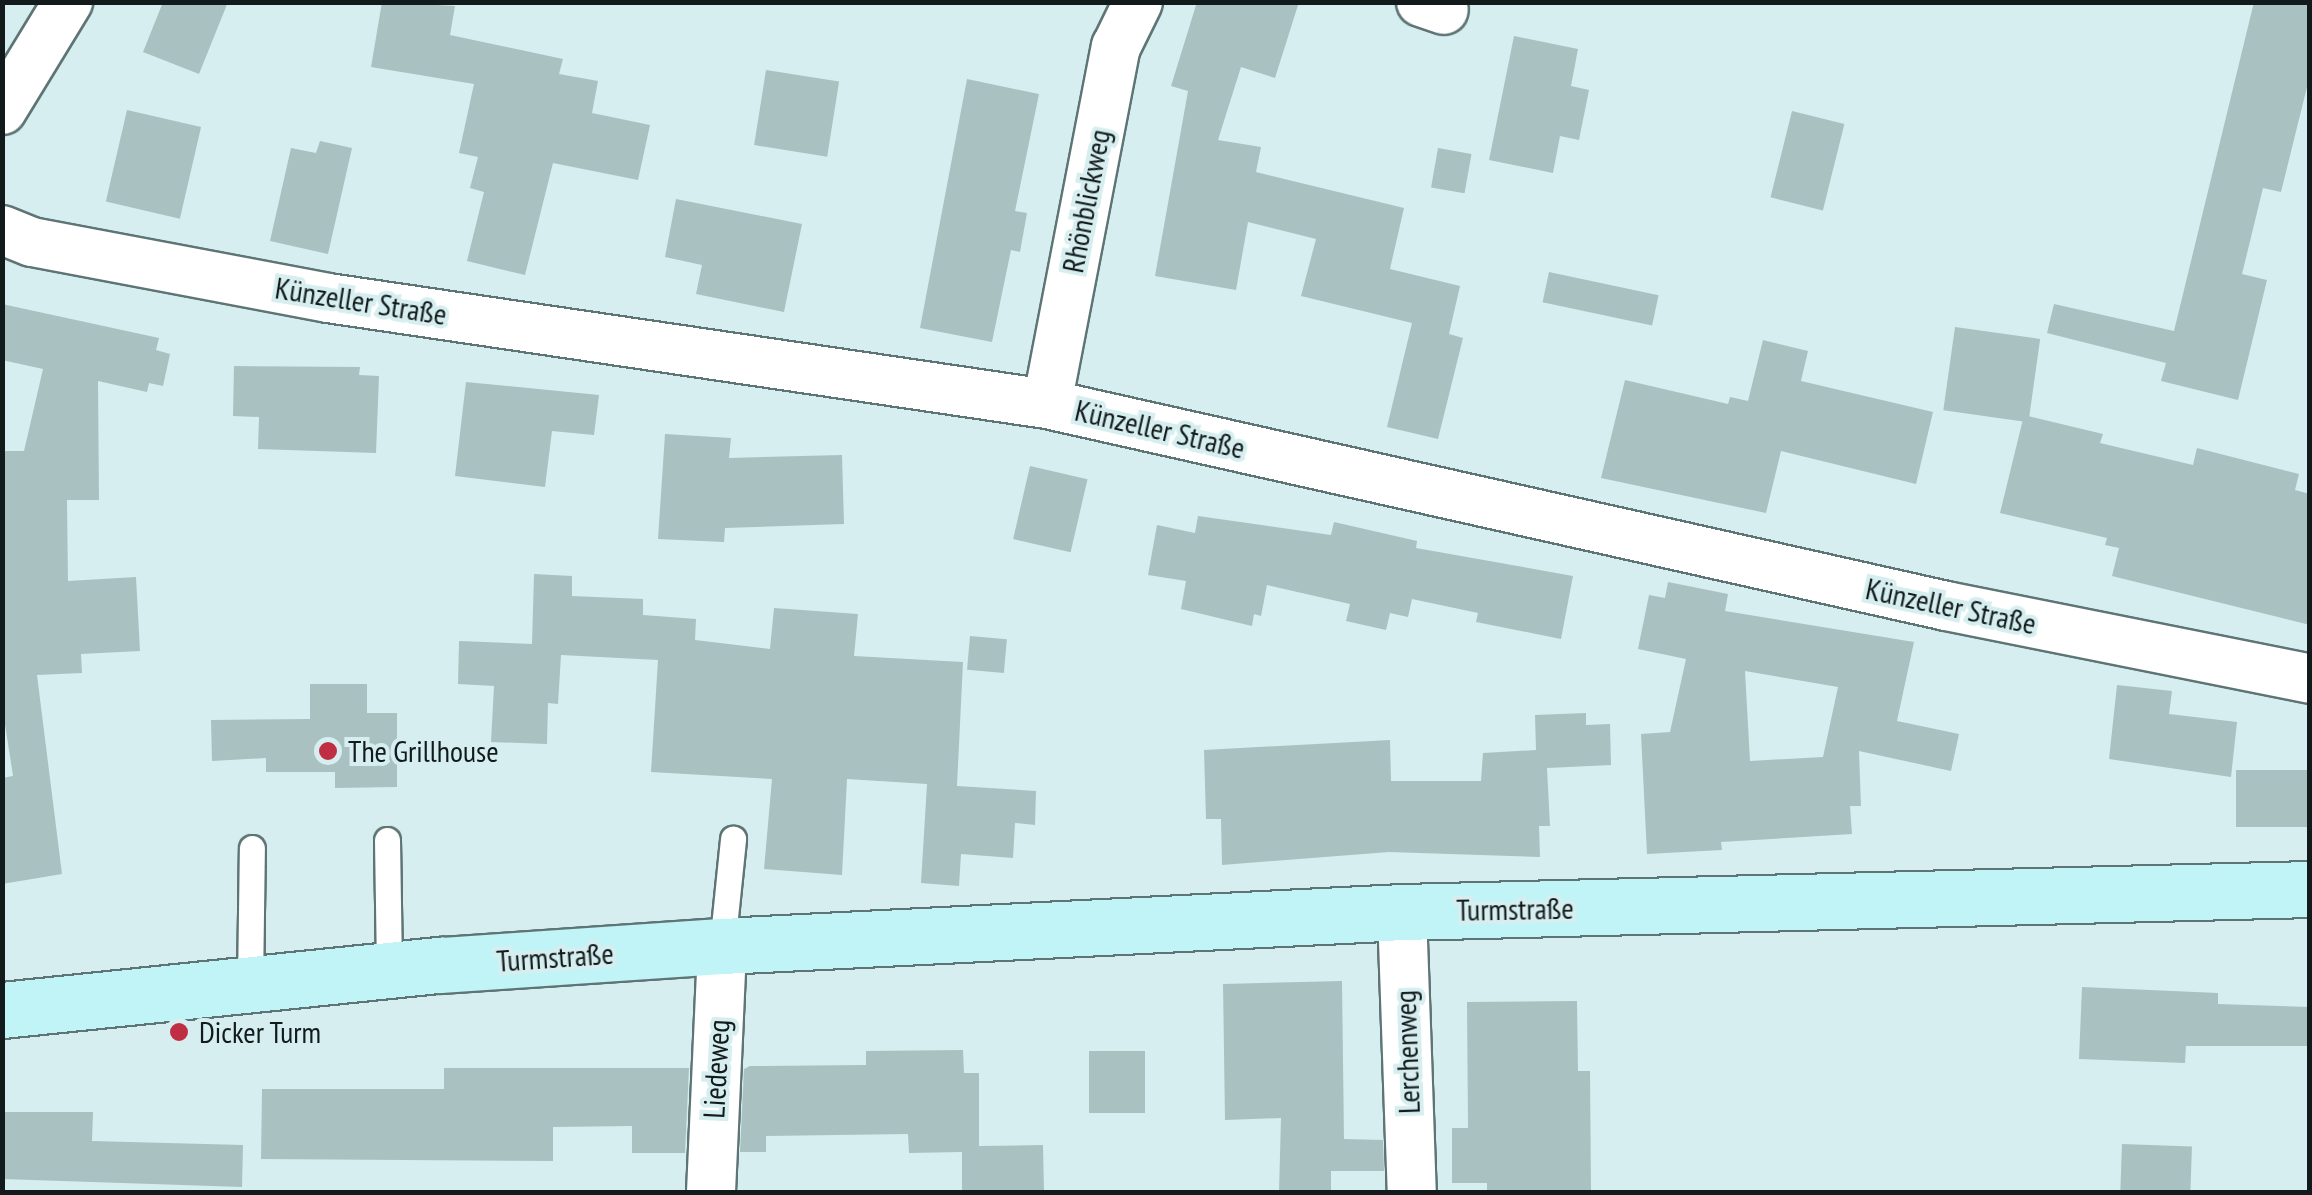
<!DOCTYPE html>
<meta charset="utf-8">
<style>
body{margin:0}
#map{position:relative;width:2312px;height:1195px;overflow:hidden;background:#d6eeef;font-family:"PT Sans Narrow",sans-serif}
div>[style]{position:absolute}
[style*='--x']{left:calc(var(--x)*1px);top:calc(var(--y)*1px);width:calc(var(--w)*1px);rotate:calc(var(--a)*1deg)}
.building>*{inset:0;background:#aac1c2;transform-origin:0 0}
.roads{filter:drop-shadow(2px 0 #5e7475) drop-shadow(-2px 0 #5e7475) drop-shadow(0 2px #5e7475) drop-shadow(0 -2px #5e7475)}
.lane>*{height:25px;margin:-12.5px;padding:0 12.5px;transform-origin:12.5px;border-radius:12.5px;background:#fff}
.street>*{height:48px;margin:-24px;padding:0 24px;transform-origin:24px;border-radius:24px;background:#fff}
.secondary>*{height:55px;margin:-27.5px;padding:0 27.5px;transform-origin:27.5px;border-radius:27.5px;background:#c0f4f6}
.dots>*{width:28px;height:28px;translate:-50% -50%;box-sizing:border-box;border:5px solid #d6eeef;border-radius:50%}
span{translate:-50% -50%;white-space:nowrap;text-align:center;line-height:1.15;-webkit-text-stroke:8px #d6eeef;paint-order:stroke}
.street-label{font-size:30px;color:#121a1b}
.poi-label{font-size:30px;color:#121a1b}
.left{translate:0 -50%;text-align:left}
.frame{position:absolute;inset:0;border:5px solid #121a1b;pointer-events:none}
</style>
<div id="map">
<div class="building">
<div style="clip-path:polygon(163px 2px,228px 2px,199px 74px,143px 52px)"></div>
<div style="clip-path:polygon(382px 2px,455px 6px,450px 35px,563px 59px,559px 74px,598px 81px,592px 113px,650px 125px,638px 180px,553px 163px,525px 275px,467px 261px,484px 192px,470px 188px,478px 157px,459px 153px,474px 84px,371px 67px)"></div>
<div style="clip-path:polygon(1197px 2px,1299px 2px,1275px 78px,1241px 67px,1218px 140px,1261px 147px,1256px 172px,1404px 208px,1390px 269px,1460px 286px,1449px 334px,1463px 338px,1438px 439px,1387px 427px,1412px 323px,1301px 296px,1316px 239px,1248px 222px,1236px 290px,1155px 276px,1188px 91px,1171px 86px)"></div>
<div style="clip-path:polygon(2254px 2px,2310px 2px,2310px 75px,2281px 192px,2263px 188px,2242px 274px,2267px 280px,2238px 400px,2161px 381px,2166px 363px,2047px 333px,2054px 304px,2174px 331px)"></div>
<div style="clip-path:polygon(1514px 36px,1578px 49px,1571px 86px,1589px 90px,1579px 140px,1560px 136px,1553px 173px,1489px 160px)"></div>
<div style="left:766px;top:70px;width:74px;height:76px;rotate:9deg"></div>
<div style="clip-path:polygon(967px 79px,1039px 94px,1015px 211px,1027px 213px,1020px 252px,1011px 250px,992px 342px,920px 328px)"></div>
<div style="left:127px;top:110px;width:76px;height:94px;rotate:13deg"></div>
<div style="left:1792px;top:111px;width:54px;height:89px;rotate:14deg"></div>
<div style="clip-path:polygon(320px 141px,352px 148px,328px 254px,270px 241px,291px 148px,316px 153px)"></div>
<div style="left:1438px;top:148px;width:34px;height:40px;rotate:10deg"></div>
<div style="clip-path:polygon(676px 199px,802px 224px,784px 312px,696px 294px,702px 265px,665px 257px)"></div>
<div style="left:1549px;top:272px;width:112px;height:31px;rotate:12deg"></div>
<div style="clip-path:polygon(2px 304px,159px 338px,156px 350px,170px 354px,163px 386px,149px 383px,147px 392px,98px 381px,99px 500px,67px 500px,68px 581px,136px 577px,140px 651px,81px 654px,82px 673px,37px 675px,62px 874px,2px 884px,2px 778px,13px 776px,2px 705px,2px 451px,24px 451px,43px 369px,2px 360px)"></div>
<div style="left:1955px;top:327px;width:86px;height:84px;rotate:8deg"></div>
<div style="clip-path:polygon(1763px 340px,1808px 351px,1801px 381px,1933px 412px,1916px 484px,1781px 451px,1766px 513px,1601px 478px,1625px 380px,1728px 404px,1730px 397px,1748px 401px)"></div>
<div style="clip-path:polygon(234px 366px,360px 367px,359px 375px,379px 376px,376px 453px,258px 449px,259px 417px,233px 416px)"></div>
<div style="clip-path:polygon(466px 382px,599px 395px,594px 435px,552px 431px,545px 487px,455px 476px)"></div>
<div style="clip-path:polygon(2024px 415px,2103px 434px,2100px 443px,2193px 465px,2197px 448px,2299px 474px,2295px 490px,2310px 494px,2310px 625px,2112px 576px,2119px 548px,2105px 545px,2107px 538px,2000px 513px)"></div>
<div style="clip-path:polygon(665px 434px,731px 438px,729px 458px,842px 455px,844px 524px,725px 528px,724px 542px,658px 539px)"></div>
<div style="left:1030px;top:466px;width:59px;height:75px;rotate:13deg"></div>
<div style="clip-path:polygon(1198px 516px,1331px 535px,1334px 522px,1417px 541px,1416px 548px,1573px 576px,1561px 639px,1476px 622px,1478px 613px,1412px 599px,1408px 617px,1390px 613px,1386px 630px,1346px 621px,1350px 604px,1267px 585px,1261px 616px,1254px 614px,1252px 626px,1181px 609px,1186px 581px,1148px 575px,1157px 525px,1195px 533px)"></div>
<div style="clip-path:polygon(534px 574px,572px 576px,572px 596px,643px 599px,643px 615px,696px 619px,695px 640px,770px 649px,774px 608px,858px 614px,854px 656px,963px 662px,957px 786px,1036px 791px,1035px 825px,1015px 823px,1013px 858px,961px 854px,959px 886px,921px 883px,927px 784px,847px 779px,842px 875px,764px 869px,772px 779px,651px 772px,658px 660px,561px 655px,558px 704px,548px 703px,547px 744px,491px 742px,494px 686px,458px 684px,459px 641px,532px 644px)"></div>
<div style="clip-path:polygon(evenodd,1668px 582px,1728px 594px,1725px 611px,1914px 642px,1897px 721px,1959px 734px,1951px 771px,1859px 751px,1861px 806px,1850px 806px,1852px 834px,1721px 842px,1722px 850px,1647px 854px,1641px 734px,1670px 732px,1686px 659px,1638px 649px,1649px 595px,1665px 598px,1668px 582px,1745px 671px,1838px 687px,1823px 757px,1750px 761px,1745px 671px)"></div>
<div style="left:970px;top:636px;width:37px;height:34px;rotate:5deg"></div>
<div style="clip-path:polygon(310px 684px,367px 684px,367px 713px,397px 713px,397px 787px,335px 788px,335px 772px,266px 772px,266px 758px,212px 761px,211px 720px,310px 719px)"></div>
<div style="clip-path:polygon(2117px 685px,2172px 691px,2169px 714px,2237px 722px,2231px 777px,2109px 759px)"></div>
<div style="clip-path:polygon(1586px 713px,1586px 725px,1610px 724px,1611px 765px,1547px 768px,1550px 826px,1539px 826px,1540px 857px,1389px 852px,1222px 865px,1221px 819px,1206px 819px,1204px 750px,1390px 740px,1391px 781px,1481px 781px,1483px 753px,1536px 750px,1535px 715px)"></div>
<div style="left:2310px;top:770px;width:57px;height:74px;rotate:90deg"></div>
<div style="clip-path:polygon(1342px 981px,1344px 1139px,1383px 1140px,1384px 1171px,1331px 1171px,1331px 1192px,1279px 1192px,1281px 1118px,1225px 1120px,1223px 984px)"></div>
<div style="clip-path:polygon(2082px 987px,2218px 993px,2218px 1004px,2310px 1007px,2310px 1046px,2186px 1046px,2185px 1063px,2079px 1059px)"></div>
<div style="clip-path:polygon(1577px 1001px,1578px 1071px,1590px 1071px,1591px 1192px,1487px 1192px,1487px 1183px,1452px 1183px,1452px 1128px,1468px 1128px,1467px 1002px)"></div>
<div style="clip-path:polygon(963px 1050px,964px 1073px,979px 1073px,979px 1146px,1043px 1145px,1044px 1192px,962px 1192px,962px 1152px,909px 1153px,908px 1134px,766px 1136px,766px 1152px,740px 1152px,744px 1069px,750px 1066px,866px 1065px,866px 1051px)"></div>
<div style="left:1089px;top:1051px;width:56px;height:62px"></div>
<div style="clip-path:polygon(444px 1068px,689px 1068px,685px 1153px,632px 1153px,632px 1126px,553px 1127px,553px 1161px,261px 1159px,262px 1089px,444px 1089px)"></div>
<div style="clip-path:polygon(2px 1112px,93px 1112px,92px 1141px,243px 1145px,242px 1187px,2px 1179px)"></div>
<div style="left:2122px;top:1144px;width:70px;height:48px;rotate:2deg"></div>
</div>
<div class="roads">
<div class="lane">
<div style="--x:387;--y:840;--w:130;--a:89.1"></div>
<div style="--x:722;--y:946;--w:108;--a:-84.1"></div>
<div style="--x:250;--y:984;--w:136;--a:-89.2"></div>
</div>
<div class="street">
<div style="--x:1421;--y:2;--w:24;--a:19"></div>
<div style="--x:2;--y:110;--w:127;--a:-58.6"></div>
<div style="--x:2;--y:230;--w:32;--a:22"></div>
<div style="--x:32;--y:242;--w:301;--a:10.7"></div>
<div style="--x:328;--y:298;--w:727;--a:8.39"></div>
<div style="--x:1047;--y:404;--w:921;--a:12.66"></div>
<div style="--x:1946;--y:606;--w:371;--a:11.3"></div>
<div style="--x:1047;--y:404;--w:364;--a:-79.1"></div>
<div style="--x:1116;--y:47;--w:50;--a:-63.9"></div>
<div style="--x:1402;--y:912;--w:280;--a:88"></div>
<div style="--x:711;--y:1192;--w:246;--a:-87.4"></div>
</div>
<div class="secondary">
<div style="--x:2;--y:1010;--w:441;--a:-5.9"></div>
<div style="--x:441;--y:965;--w:282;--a:-3.9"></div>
<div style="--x:722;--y:946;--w:681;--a:-2.86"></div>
<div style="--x:1402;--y:912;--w:908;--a:-1.45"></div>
</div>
</div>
<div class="dots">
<div style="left:328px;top:751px;background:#bf2e42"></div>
<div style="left:179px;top:1032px;background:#bf2e42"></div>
</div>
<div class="street-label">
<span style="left:1086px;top:201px;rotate:-79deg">Rhönblickweg</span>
<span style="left:361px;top:301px;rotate:9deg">Künzeller Straße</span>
<span style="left:1160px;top:429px;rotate:13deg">Künzeller Straße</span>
<span style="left:1951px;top:606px;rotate:12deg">Künzeller Straße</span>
<span style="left:1515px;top:909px;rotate:-1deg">Turmstraße</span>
<span style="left:555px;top:957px;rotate:-4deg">Turmstraße</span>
<span style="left:1407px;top:1052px;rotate:-92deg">Lerchenweg</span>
<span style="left:716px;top:1069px;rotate:-87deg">Liedeweg</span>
</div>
<div class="poi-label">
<span class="left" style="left:348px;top:751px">The Grillhouse</span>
<span class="left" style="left:199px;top:1032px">Dicker Turm</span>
</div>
<div class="frame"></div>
</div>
